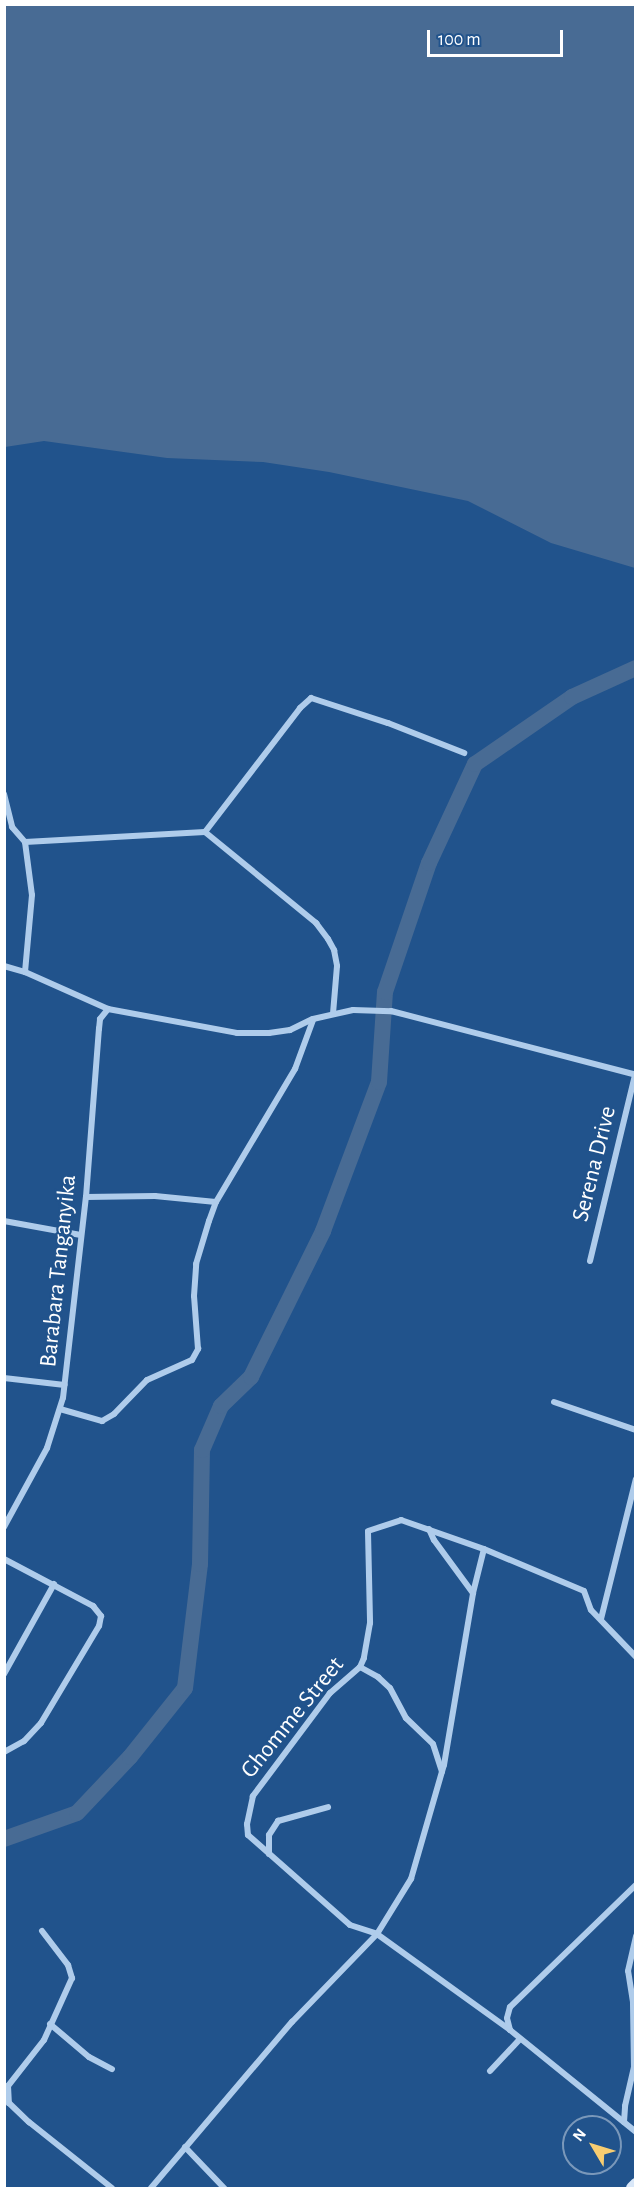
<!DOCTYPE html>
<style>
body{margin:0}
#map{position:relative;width:640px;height:2193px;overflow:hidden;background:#21538c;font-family:"Alegreya Sans",sans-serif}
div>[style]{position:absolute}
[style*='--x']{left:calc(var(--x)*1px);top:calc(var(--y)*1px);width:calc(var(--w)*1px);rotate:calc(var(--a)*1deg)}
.water>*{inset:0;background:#486b94}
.river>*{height:16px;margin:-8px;padding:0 8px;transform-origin:8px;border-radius:8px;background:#486b94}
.street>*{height:6px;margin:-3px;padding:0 3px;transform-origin:3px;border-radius:3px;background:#afcceb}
.secondary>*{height:12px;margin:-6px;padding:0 6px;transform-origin:6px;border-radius:6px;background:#dae8f9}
span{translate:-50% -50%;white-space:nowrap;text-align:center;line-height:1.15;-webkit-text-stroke:4.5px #21538c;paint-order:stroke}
.street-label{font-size:24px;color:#fff}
.frame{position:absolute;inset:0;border:6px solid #fff;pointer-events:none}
.north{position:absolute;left:562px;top:2115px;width:60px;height:60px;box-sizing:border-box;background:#21538c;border:2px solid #7a98ba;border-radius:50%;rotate:308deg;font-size:16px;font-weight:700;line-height:24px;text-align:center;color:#fff}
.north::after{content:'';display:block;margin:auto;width:21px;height:27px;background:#f8cd71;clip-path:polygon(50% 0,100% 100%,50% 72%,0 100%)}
.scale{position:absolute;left:427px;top:30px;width:136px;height:27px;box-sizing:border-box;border:3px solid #fff;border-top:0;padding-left:8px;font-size:18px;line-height:21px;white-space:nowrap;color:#fff;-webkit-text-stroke:4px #21538c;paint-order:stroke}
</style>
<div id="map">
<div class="water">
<div style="clip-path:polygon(5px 4px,635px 5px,635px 568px,551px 543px,468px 501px,329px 472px,263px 462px,167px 458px,44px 441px,5px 447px)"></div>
</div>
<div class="river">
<div style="--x:4;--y:1839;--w:77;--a:-19.6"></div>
<div style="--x:77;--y:1813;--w:77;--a:-46.6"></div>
<div style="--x:130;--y:1757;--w:88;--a:-51.4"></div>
<div style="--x:185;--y:1688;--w:125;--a:-83.1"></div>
<div style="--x:200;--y:1564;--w:114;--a:-89"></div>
<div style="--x:202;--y:1450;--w:48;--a:-66.6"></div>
<div style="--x:221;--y:1406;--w:42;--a:-44"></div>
<div style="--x:251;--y:1377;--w:163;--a:-63.7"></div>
<div style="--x:323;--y:1231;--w:159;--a:-69.4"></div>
<div style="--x:379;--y:1082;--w:90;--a:-86.2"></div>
<div style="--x:385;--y:992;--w:136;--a:-71.2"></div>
<div style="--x:429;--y:863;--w:109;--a:-65.1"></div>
<div style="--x:475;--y:764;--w:118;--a:-34.6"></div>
<div style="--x:572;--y:697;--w:70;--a:-24.4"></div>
</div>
<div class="street">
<div style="--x:4;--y:794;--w:34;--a:76"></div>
<div style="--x:12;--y:827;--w:20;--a:49"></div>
<div style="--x:25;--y:842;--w:180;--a:-3.2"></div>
<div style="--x:205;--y:832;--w:144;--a:39.3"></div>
<div style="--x:316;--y:923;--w:20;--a:53"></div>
<div style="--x:328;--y:939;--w:13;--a:61"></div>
<div style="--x:334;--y:950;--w:16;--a:79"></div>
<div style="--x:337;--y:966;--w:48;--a:94.8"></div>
<div style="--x:205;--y:832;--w:156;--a:-52.5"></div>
<div style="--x:300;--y:708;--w:15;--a:-42"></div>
<div style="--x:311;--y:698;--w:81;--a:18"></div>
<div style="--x:388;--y:723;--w:82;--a:21.5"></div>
<div style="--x:25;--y:842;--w:53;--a:82.5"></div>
<div style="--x:32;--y:895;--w:77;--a:95.2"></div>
<div style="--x:4;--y:966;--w:22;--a:16"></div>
<div style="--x:25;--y:972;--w:91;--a:24"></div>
<div style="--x:108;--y:1009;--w:131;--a:10.5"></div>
<div style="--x:237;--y:1033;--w:32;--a:0"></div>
<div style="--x:269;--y:1033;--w:21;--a:-8"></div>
<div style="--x:290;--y:1030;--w:25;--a:-26"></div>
<div style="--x:313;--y:1019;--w:41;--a:-12.7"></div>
<div style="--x:353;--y:1010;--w:38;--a:2"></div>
<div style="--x:391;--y:1011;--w:253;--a:14.6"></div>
<div style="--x:86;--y:1197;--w:69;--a:-0.8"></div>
<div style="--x:155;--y:1196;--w:61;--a:5.6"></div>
<div style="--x:4;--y:1221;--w:78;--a:10.3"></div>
<div style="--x:590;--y:1261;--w:191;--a:-76.4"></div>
<div style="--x:4;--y:1378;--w:61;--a:6.5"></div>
<div style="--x:554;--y:1402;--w:87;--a:18.9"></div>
<div style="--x:60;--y:1409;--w:44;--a:15.9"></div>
<div style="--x:102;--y:1421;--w:14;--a:-30"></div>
<div style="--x:114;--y:1414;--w:47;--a:-45.9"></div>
<div style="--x:147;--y:1380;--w:49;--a:-24"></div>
<div style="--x:192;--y:1360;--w:13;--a:-61"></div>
<div style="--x:198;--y:1349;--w:53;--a:-94.3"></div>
<div style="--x:194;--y:1296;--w:32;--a:-86"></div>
<div style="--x:196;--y:1264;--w:45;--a:-73.2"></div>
<div style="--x:209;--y:1221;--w:20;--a:-70"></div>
<div style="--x:216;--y:1202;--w:155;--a:-59.3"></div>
<div style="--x:295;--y:1069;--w:52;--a:-69.8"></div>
<div style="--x:4;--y:1527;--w:90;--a:-61.4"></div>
<div style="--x:47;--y:1448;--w:52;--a:-72.3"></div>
<div style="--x:63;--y:1398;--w:202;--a:-83.5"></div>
<div style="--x:86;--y:1197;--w:169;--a:-85.6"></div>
<div style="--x:99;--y:1029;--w:10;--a:-84"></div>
<div style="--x:100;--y:1019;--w:13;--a:-51"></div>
<div style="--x:429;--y:1529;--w:12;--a:66"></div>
<div style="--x:434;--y:1540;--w:66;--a:53.7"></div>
<div style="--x:368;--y:1531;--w:35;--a:-18"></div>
<div style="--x:401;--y:1520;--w:88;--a:19.3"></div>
<div style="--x:484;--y:1549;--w:108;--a:22.8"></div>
<div style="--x:584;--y:1591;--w:20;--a:70"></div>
<div style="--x:591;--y:1610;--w:65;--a:46.2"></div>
<div style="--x:368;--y:1532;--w:91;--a:88.7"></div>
<div style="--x:370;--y:1623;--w:36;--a:100"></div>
<div style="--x:364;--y:1658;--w:10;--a:114"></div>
<div style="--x:360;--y:1667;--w:40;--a:139"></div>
<div style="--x:330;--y:1693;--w:129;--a:126.8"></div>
<div style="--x:253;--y:1796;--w:29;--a:102"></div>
<div style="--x:247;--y:1824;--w:11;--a:85"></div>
<div style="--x:248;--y:1835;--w:136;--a:41.4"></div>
<div style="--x:350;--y:1925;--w:28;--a:18"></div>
<div style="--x:377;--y:1934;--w:164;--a:35.8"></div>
<div style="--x:510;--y:2030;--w:162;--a:39"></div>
<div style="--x:4;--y:1559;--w:101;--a:27.8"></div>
<div style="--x:93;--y:1606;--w:13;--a:51"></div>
<div style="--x:101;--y:1616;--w:10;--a:101"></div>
<div style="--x:99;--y:1626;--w:113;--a:120.9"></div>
<div style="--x:41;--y:1723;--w:25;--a:133"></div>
<div style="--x:24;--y:1741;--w:23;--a:151"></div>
<div style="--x:601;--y:1619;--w:144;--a:-76"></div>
<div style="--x:360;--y:1667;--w:21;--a:29"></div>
<div style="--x:378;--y:1677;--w:16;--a:43"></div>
<div style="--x:390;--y:1688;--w:34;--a:62"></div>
<div style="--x:406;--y:1718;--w:37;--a:44"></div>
<div style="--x:433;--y:1744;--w:29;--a:72"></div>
<div style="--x:4;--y:1674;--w:103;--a:-60.9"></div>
<div style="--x:269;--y:1854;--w:19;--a:-90"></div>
<div style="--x:269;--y:1835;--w:17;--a:-57"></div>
<div style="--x:278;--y:1821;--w:52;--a:-15.6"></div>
<div style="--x:42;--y:1931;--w:43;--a:52.6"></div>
<div style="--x:68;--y:1965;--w:14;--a:73"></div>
<div style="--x:72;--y:1978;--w:68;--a:114.3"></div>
<div style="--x:44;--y:2040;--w:58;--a:128"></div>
<div style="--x:8;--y:2086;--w:17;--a:87"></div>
<div style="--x:9;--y:2103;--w:28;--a:44"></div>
<div style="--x:29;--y:2122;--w:106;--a:38.5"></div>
<div style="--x:50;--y:2024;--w:51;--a:40.2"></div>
<div style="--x:89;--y:2057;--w:26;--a:28"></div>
<div style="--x:510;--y:2030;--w:12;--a:-104"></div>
<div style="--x:507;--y:2018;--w:11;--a:-75"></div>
<div style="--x:510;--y:2007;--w:175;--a:-44.1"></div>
<div style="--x:490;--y:2071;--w:44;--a:-46.8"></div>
<div style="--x:624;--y:2122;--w:16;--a:-86"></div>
<div style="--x:625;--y:2106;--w:39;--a:-77"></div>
<div style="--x:634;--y:2068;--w:66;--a:-90.9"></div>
<div style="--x:633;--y:2002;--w:31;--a:-99"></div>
<div style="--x:628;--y:1971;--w:36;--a:-77"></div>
<div style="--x:185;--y:2147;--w:57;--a:46.4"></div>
<div style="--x:151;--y:2188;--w:218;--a:-49.7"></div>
<div style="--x:292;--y:2022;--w:122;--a:-46"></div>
<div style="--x:377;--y:1934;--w:65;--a:-58.3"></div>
<div style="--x:411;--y:1879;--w:119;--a:-73.9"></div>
<div style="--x:444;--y:1765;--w:174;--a:-80.4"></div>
<div style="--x:473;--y:1593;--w:45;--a:-76"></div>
</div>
<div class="secondary">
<div style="--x:632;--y:2188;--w:6;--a:-45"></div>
</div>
<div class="street-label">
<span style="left:595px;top:1164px;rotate:-76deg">Serena Drive</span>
<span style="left:59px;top:1271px;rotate:-84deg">Barabara Tanganyika</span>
<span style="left:293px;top:1718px;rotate:-51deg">Ghomme Street</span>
</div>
<div class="frame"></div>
<div class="north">N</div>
<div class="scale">100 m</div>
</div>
